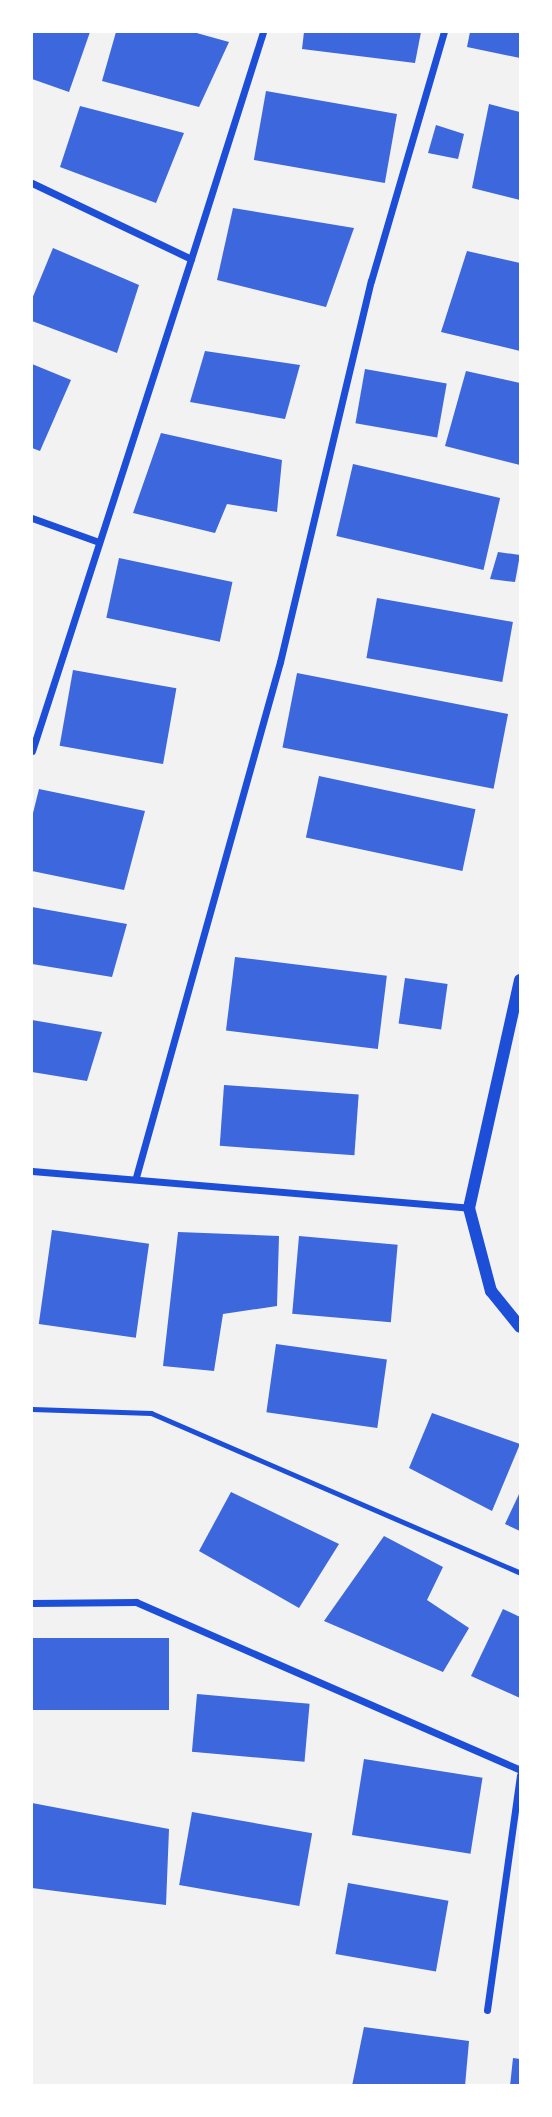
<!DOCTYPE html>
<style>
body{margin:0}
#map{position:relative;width:552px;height:2117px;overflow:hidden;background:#f2f2f2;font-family:"Golos Text",sans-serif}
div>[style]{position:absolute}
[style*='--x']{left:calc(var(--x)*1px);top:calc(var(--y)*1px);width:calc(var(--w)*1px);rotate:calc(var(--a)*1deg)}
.building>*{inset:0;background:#3d67dc;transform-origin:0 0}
.service>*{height:5px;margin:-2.5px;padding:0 2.5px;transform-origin:2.5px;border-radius:2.5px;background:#1d4ed8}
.minor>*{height:7px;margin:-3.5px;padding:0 3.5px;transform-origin:3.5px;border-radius:3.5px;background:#1d4ed8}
.tertiary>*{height:12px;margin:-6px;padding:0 6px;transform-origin:6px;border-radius:6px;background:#1d4ed8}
span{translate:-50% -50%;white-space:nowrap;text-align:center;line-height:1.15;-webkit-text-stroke:5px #fff;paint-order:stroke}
.frame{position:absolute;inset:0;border:33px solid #fff;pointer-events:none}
</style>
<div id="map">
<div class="building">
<div style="clip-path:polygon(32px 32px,90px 32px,69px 92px,32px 79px)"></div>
<div style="clip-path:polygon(116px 32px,193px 32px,229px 42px,199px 107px,102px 81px)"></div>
<div style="clip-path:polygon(304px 32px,421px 32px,415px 63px,302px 49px)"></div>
<div style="clip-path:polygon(470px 32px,520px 32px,520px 58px,467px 47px)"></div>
<div style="left:266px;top:91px;width:133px;height:70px;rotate:10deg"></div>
<div style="clip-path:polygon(489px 104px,520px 112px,520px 200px,472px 188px)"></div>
<div style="clip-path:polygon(80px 106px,184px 133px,156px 203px,60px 167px)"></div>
<div style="clip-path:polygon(436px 125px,464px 134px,458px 159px,428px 153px)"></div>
<div style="clip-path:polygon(233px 208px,354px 228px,326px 307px,217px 280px)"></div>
<div style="clip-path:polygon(53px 248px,139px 285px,117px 353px,32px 321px,32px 299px)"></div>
<div style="clip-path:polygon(467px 251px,520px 263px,520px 351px,441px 332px)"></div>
<div style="clip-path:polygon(205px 351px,300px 365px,285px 419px,190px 402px)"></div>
<div style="clip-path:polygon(32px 364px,71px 380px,40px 451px,32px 448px)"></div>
<div style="left:365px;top:369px;width:83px;height:55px;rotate:10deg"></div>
<div style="clip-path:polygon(466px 371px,520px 383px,520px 465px,445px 446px)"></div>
<div style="clip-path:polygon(161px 433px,282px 460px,277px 512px,227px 504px,215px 533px,133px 513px)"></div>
<div style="left:353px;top:464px;width:151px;height:74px;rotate:13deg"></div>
<div style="clip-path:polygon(498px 552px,520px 555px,515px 582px,490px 579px)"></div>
<div style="left:119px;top:558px;width:116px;height:61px;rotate:12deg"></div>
<div style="left:377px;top:598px;width:138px;height:61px;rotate:10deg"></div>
<div style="left:73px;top:670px;width:105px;height:77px;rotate:10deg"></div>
<div style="left:297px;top:673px;width:215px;height:76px;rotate:11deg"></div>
<div style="left:319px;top:776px;width:160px;height:63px;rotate:12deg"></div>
<div style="clip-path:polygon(39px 789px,145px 811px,124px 890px,32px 871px,32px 817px)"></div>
<div style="clip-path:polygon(32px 907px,127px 924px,112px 977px,32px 964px)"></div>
<div style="left:235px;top:957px;width:153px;height:74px;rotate:7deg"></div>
<div style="left:405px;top:978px;width:43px;height:46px;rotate:8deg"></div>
<div style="clip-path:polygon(32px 1020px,102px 1032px,87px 1081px,32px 1072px)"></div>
<div style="left:224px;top:1085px;width:135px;height:61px;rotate:4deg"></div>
<div style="left:52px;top:1230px;width:98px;height:95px;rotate:8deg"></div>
<div style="clip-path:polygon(178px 1232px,279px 1236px,277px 1306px,223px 1314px,214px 1371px,163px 1366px)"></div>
<div style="left:299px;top:1236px;width:99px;height:78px;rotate:5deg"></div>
<div style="left:276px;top:1344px;width:112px;height:69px;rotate:8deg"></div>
<div style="clip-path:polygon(432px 1413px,520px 1444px,492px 1511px,409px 1468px)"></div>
<div style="clip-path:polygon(231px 1492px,339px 1544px,299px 1608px,199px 1551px)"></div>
<div style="clip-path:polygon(520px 1492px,520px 1531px,505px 1524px)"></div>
<div style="clip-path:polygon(384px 1536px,443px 1567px,427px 1600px,469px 1628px,443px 1672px,324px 1621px)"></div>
<div style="clip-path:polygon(503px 1609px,520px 1617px,520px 1698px,471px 1676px)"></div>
<div style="left:32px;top:1638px;width:137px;height:72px"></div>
<div style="left:197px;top:1694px;width:113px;height:58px;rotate:5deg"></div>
<div style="left:364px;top:1759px;width:120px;height:77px;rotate:9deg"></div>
<div style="clip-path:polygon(32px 1803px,169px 1829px,166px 1905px,32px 1888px)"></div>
<div style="left:192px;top:1812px;width:122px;height:74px;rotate:10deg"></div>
<div style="left:348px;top:1883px;width:102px;height:72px;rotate:10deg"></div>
<div style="clip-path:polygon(364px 2027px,469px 2041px,465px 2086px,352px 2086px)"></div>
<div style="clip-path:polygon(513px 2058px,520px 2059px,520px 2086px,510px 2086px)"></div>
</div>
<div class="service">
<div style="--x:32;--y:1409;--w:119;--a:1.9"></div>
<div style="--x:151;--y:1413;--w:402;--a:23.4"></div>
</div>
<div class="minor">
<div style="--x:32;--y:183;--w:176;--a:25.5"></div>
<div style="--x:191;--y:259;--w:517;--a:107.91"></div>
<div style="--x:191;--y:259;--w:238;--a:-72.4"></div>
<div style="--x:32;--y:518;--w:71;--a:19.7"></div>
<div style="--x:32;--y:1171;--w:439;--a:4.8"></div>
<div style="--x:136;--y:1177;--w:535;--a:-74.38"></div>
<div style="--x:280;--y:662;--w:392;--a:-76.6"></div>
<div style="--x:371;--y:281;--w:259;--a:-73.7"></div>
<div style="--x:32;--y:1603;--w:104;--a:-0.6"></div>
<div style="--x:136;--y:1602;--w:419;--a:23.6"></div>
<div style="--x:487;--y:2010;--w:237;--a:-82"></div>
</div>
<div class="tertiary">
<div style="--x:520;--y:980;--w:234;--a:102.6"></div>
<div style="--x:469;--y:1208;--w:86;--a:75.2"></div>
<div style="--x:491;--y:1291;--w:46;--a:51.1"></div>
</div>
<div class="frame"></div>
</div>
